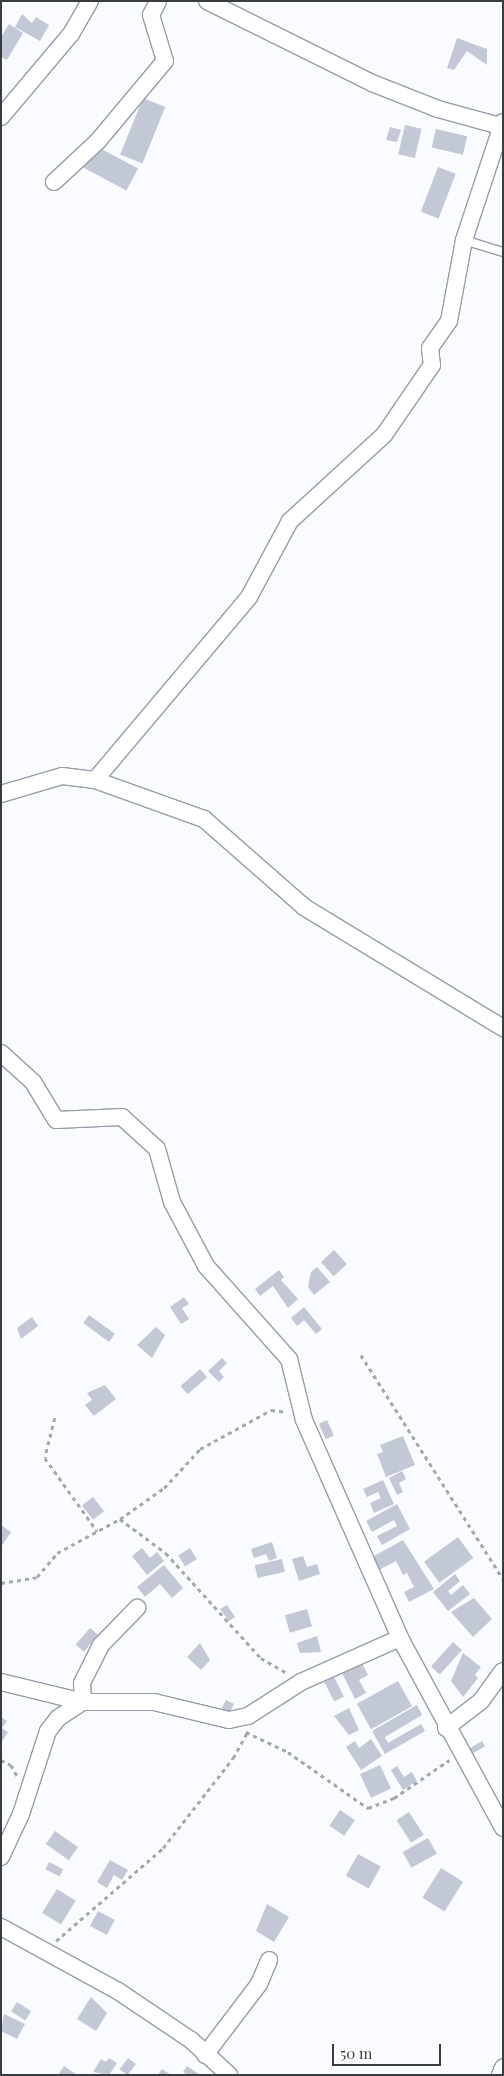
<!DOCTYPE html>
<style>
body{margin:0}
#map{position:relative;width:504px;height:2076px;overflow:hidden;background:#f9fbfe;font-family:"Playfair Display",serif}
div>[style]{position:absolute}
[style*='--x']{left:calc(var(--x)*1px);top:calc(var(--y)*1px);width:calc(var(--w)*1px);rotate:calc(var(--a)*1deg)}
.building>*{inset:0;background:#c2c8d6;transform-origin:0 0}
.path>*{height:2.5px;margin-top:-1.25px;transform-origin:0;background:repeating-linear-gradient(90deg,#a4a7ab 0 4px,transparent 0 8px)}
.roads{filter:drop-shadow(1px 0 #969da9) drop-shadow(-1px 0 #969da9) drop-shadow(0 1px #969da9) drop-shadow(0 -1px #969da9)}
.lane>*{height:8px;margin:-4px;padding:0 4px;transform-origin:4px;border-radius:4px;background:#fff}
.street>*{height:16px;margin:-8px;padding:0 8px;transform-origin:8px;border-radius:8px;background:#fff}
span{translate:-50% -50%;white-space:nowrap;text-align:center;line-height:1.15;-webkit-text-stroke:4.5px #fff;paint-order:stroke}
.frame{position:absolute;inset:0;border:2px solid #393c41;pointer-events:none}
.scale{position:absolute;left:332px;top:2044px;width:109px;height:22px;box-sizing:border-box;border:2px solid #393c41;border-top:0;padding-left:6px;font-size:15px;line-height:18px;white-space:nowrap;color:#393c41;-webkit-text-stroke:4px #fff;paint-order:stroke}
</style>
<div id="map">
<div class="building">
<div style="clip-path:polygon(22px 14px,32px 23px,36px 17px,49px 25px,40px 41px,15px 27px)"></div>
<div style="clip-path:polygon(9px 24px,23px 33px,7px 60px,1px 57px,1px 37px)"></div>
<div style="clip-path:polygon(457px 38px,487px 49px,487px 65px,467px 51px,454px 70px,447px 68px)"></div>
<div style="left:143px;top:98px;width:24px;height:61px;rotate:22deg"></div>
<div style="left:405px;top:125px;width:17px;height:30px;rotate:13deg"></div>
<div style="clip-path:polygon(390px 127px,401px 130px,397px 142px,386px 140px)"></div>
<div style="left:436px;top:129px;width:32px;height:19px;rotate:13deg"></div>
<div style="left:94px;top:145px;width:50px;height:25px;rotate:28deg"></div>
<div style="left:438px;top:167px;width:19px;height:48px;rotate:21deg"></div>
<div style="left:334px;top:1250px;width:19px;height:18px;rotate:47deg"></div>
<div style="clip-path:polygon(317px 1267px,330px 1282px,314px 1295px,308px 1287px,311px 1272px)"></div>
<div style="clip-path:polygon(279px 1270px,284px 1277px,281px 1280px,298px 1299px,288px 1308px,273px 1286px,260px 1296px,255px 1289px)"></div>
<div style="clip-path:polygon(184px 1297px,189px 1304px,182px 1308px,189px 1319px,181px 1324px,170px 1307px)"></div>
<div style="clip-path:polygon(304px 1307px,322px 1329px,316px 1334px,304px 1320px,297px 1326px,291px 1318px)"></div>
<div style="left:89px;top:1315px;width:32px;height:10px;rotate:36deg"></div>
<div style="clip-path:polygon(32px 1317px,38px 1326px,21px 1339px,17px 1328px)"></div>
<div style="clip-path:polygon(156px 1327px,165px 1335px,152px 1358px,137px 1345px)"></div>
<div style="clip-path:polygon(222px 1358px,227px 1363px,219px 1371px,224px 1377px,219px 1382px,208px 1371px)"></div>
<div style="left:200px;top:1369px;width:11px;height:26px;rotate:49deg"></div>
<div style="clip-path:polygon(105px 1385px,116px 1399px,94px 1416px,85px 1405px,92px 1400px,87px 1393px)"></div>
<div style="left:327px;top:1420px;width:17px;height:9px;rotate:66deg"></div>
<div style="clip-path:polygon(403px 1436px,415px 1465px,386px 1477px,377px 1454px,383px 1452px,380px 1445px)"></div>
<div style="clip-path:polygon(402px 1471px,406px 1479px,399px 1483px,403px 1492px,397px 1495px,389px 1478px)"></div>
<div style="clip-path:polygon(383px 1480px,394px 1504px,374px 1513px,370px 1503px,381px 1498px,378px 1492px,367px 1497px,363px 1489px)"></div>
<div style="left:93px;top:1497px;width:18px;height:14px;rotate:52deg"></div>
<div style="clip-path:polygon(397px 1504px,410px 1529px,382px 1545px,377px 1536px,397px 1526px,394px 1520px,372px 1532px,366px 1521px)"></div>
<div style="clip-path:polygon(1px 1525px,11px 1532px,1px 1547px)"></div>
<div style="left:458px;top:1537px;width:26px;height:42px;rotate:54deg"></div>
<div style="clip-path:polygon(403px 1540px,434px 1589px,409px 1602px,404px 1592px,414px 1587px,407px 1573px,403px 1575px,396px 1561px,379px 1570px,372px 1557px)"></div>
<div style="clip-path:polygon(272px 1542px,277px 1558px,269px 1561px,266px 1554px,254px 1558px,251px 1549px)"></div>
<div style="clip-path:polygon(142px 1548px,150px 1558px,157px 1552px,164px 1561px,147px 1575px,132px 1556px)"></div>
<div style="left:190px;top:1548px;width:13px;height:14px;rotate:58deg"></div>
<div style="clip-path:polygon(303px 1556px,307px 1567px,317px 1564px,320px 1574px,299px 1581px,292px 1559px)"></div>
<div style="left:282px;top:1559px;width:13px;height:28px;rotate:77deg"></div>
<div style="clip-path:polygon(164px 1565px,183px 1588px,172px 1598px,160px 1584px,145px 1597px,137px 1587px)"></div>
<div style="clip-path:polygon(455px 1574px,460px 1581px,448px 1591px,451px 1595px,463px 1585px,470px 1594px,448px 1611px,433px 1592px)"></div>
<div style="clip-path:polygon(474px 1598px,492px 1619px,473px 1637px,451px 1612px)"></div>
<div style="clip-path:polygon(227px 1605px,235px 1617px,229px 1621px,220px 1609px)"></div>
<div style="left:307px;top:1609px;width:18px;height:23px;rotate:74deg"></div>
<div style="left:90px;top:1628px;width:11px;height:22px;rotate:41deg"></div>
<div style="clip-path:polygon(317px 1636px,321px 1652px,300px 1653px,297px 1643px)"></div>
<div style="left:453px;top:1642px;width:12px;height:33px;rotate:42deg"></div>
<div style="clip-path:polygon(200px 1643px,210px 1660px,201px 1670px,187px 1657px)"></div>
<div style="clip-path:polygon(463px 1653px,481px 1667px,475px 1675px,478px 1678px,463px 1697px,451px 1681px)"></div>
<div style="clip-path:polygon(362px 1663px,368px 1675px,359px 1680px,366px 1693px,355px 1699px,342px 1673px)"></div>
<div style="left:334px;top:1677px;width:22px;height:11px;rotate:63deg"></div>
<div style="left:398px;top:1681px;width:29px;height:47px;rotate:61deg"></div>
<div style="left:226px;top:1700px;width:9px;height:17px;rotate:27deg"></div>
<div style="clip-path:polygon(417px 1705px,422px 1715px,385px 1737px,388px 1743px,421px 1724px,425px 1731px,385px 1754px,372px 1731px)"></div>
<div style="clip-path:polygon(349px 1708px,359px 1730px,349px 1735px,334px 1716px)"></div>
<div style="clip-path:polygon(1px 1717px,7px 1721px,2px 1728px,8px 1732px,1px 1743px)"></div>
<div style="clip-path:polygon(371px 1739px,382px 1756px,361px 1770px,346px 1747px,355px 1741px,359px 1748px)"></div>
<div style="left:482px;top:1741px;width:6px;height:19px;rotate:59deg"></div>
<div style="left:380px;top:1765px;width:26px;height:22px;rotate:65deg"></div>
<div style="clip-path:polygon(397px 1766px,404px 1777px,412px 1772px,417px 1781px,403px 1790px,391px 1770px)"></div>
<div style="left:340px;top:1810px;width:18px;height:19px;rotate:34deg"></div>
<div style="left:409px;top:1812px;width:27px;height:15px;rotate:57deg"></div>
<div style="left:55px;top:1831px;width:28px;height:16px;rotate:35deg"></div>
<div style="left:428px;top:1838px;width:18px;height:29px;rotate:61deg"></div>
<div style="left:358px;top:1854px;width:26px;height:25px;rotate:29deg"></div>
<div style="clip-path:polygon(110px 1860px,128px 1870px,122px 1880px,114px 1875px,107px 1888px,97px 1882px)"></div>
<div style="left:49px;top:1862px;width:16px;height:8px;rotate:27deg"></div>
<div style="left:441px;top:1868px;width:26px;height:35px;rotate:32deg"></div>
<div style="left:57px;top:1889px;width:22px;height:28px;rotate:32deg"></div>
<div style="clip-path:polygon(267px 1904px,289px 1917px,274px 1942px,256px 1931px)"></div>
<div style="left:98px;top:1911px;width:19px;height:17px;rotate:28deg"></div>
<div style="clip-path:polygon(91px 1997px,107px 2013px,96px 2031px,77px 2019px)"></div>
<div style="left:17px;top:2002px;width:17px;height:11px;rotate:33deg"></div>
<div style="clip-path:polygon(4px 2014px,25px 2024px,17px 2039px,1px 2031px)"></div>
<div style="clip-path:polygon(109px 2058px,117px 2063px,109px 2075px,93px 2072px,101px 2059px,106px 2062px)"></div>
<div style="left:128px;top:2058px;width:10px;height:14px;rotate:37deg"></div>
<div style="clip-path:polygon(64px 2066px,77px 2075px,58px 2075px)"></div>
<div style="clip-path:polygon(187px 2066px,200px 2075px,188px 2075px,183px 2072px)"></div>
<div style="clip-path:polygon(162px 2069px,171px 2075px,158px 2075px)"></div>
</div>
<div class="path">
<div style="--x:361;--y:1355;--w:265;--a:57.6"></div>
<div style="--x:55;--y:1418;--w:41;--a:104"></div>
<div style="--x:45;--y:1458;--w:90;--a:54.5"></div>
<div style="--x:120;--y:1519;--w:57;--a:36.5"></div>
<div style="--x:166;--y:1553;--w:142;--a:47.9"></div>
<div style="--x:261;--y:1658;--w:30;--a:30"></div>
<div style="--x:1;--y:1583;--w:36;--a:-9"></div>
<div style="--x:37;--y:1577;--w:31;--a:-50"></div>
<div style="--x:57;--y:1553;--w:72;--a:-28.4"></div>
<div style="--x:120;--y:1519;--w:54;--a:-35.2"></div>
<div style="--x:164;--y:1488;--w:53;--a:-47.3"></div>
<div style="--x:200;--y:1449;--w:81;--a:-28.8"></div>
<div style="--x:271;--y:1410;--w:16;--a:7"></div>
<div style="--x:246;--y:1732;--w:47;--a:25.5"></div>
<div style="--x:288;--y:1752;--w:98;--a:35"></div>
<div style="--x:368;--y:1808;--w:28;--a:-21"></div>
<div style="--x:394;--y:1798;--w:67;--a:-34.6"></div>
<div style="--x:1;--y:1760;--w:11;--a:27"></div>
<div style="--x:11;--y:1765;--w:14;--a:60"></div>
<div style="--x:56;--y:1941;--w:142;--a:-41"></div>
<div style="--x:163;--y:1848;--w:114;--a:-52.1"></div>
<div style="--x:233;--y:1758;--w:29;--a:-61"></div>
</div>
<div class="roads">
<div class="lane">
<div style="--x:464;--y:240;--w:41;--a:17.1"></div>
</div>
<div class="street">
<div style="--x:207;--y:1;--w:184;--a:26.4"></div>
<div style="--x:372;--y:83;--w:71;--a:21.5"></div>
<div style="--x:438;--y:109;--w:64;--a:15.3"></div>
<div style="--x:1;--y:117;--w:109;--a:-49.9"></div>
<div style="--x:71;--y:34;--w:38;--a:-60"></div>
<div style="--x:54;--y:182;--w:60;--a:-43"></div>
<div style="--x:98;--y:141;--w:104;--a:-50.1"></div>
<div style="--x:165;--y:61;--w:48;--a:-106.9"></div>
<div style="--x:151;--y:15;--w:16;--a:-63"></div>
<div style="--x:95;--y:780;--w:239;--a:-49.9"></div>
<div style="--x:249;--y:597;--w:86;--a:-61.7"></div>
<div style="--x:290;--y:521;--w:127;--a:-42.5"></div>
<div style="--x:384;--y:435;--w:85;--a:-55.6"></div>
<div style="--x:432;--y:365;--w:17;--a:-97"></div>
<div style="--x:430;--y:348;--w:33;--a:-55"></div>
<div style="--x:449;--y:321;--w:82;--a:-79.5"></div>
<div style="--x:464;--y:240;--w:124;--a:-71.7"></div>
<div style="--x:1;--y:794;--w:64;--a:-16.4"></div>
<div style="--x:62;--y:776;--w:33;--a:7"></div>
<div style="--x:95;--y:780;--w:116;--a:19.7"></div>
<div style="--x:204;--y:819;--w:133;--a:41.3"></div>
<div style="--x:304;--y:907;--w:233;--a:31.3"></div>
<div style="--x:1;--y:1053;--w:43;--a:42.2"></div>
<div style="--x:33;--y:1082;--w:44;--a:58.8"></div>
<div style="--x:56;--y:1120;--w:66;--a:-2.6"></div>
<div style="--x:122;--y:1117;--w:47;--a:42.4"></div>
<div style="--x:157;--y:1149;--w:55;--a:74.2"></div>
<div style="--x:172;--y:1202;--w:72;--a:62"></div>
<div style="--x:206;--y:1266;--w:125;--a:48.3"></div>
<div style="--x:289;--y:1359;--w:63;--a:76.2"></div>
<div style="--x:304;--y:1420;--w:238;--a:66.2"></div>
<div style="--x:400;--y:1638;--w:216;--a:61.5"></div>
<div style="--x:1;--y:1682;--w:84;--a:13.7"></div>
<div style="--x:83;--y:1702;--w:71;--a:0"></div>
<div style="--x:154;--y:1702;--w:77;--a:13.5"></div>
<div style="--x:229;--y:1720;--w:19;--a:-12"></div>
<div style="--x:248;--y:1716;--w:63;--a:-32.7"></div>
<div style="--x:301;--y:1682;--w:108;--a:-24"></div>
<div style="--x:446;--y:1728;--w:44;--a:-37.6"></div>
<div style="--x:481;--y:1701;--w:37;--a:-54"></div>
<div style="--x:1;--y:1857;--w:47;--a:-65.1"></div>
<div style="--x:21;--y:1814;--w:87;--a:-72"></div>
<div style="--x:48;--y:1731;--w:16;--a:-52"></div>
<div style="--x:58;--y:1718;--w:30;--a:-33"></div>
<div style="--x:83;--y:1702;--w:19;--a:-93"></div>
<div style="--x:82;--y:1683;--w:42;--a:-63.4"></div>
<div style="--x:101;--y:1645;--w:52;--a:-45.8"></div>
<div style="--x:1;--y:1927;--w:133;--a:28.7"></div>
<div style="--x:118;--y:1991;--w:88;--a:33.9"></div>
<div style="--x:191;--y:2040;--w:52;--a:42.6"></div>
<div style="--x:205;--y:2055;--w:89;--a:-52.7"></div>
<div style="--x:259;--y:1984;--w:26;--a:-67"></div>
<div style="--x:500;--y:2075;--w:8;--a:-67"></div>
</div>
</div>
<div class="frame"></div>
<div class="scale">50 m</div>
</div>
